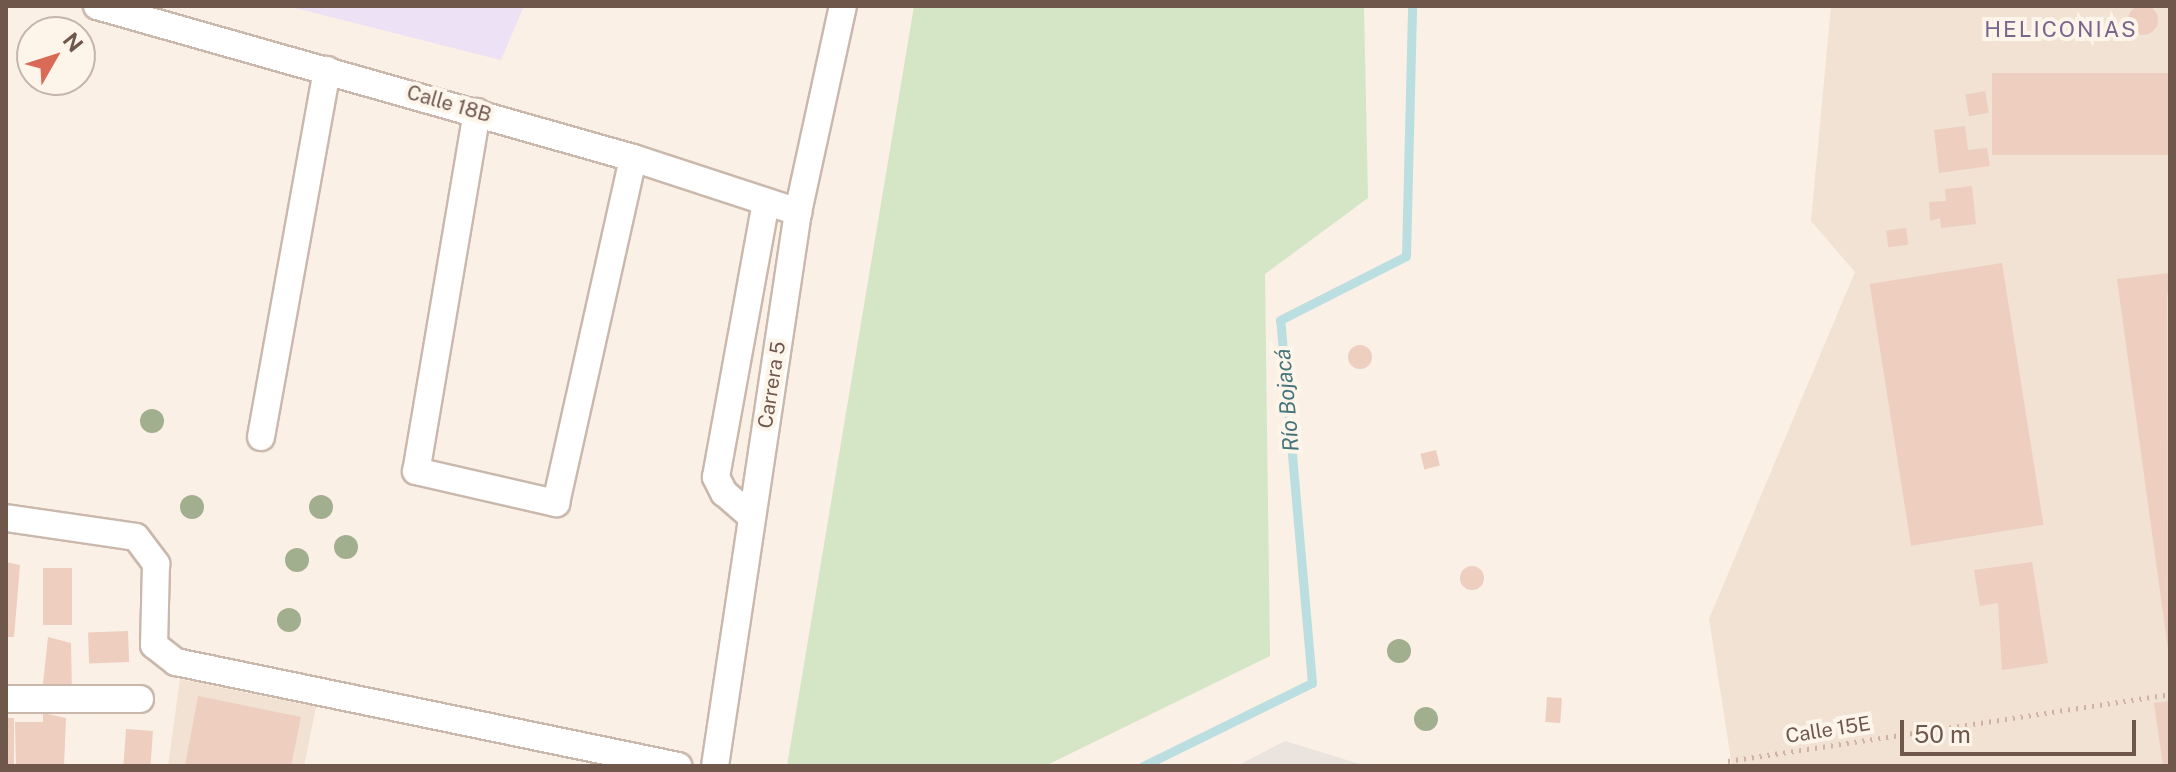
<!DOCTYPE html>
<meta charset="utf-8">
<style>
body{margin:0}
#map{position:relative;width:2176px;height:772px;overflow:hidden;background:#faf0e5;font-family:"Public Sans",sans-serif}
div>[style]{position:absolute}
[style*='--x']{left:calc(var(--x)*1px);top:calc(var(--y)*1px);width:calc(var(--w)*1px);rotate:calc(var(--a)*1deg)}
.residential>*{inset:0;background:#f1e2d4}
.industrial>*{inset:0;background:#eae3de}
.education>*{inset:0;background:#ede1f6}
.green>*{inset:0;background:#d4e6c5}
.stream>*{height:9px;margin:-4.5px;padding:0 4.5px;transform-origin:4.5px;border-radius:4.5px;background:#bbdee1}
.building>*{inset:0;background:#edcebf;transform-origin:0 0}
.round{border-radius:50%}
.path>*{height:5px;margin-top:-2.5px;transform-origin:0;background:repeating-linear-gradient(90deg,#d1b1a2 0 2px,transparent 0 8px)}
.roads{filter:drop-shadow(2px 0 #cab8ac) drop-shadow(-2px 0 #cab8ac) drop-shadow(0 2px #cab8ac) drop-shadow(0 -2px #cab8ac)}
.street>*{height:26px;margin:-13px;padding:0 13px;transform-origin:13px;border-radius:13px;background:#fff}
.trees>*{width:24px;height:24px;margin:-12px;border-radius:50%;background:#a2af8f}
span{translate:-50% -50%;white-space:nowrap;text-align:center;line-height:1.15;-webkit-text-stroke:8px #fdf5ea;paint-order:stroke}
.street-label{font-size:20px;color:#70574c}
.neighbourhood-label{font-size:22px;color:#7c658c;letter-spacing:2px}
.water-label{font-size:22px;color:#45757b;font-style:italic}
.frame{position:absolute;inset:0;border:8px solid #70574c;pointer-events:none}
.north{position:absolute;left:16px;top:16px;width:80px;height:80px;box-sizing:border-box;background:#fdf5ea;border:2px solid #c5b6ab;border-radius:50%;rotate:51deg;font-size:22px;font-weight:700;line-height:32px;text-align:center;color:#70574c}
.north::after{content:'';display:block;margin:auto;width:28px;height:36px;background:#d96a55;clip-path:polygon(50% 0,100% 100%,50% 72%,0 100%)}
.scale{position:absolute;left:1900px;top:720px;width:236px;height:36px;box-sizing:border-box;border:4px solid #70574c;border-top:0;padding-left:10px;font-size:24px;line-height:28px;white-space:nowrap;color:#70574c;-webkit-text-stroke:6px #fdf5ea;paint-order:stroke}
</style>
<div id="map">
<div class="residential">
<div style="clip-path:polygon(1831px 6px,2170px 6px,2170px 766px,1732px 766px,1709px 619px,1855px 272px,1811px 221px)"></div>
<div style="clip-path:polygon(180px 679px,316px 707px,304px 766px,168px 766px)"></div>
</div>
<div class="industrial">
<div style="clip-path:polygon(1285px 741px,1366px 766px,1237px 766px)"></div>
</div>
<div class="education">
<div style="clip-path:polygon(287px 6px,524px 6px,501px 60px)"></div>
</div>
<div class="green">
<div style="clip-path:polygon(914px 6px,1364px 6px,1368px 198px,1265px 274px,1270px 656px,1045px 766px,787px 766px)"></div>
</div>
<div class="stream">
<div style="--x:1143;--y:766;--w:188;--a:-26.2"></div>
<div style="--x:1312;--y:683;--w:364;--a:-95"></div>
<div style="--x:1280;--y:320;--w:141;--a:-26.9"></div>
<div style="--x:1406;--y:256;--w:250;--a:-88.6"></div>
</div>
<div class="building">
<div class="round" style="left:2128px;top:5px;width:30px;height:30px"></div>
<div style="left:2170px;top:73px;width:82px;height:178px;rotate:90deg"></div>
<div style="left:1985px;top:91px;width:22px;height:20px;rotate:80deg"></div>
<div style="clip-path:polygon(1965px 126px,1968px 150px,1987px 148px,1990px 166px,1939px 173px,1934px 130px)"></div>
<div style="clip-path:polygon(1972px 186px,1976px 224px,1941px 228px,1940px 218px,1930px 221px,1929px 202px,1946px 201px,1945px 189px)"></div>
<div style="left:1906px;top:228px;width:17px;height:20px;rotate:83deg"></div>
<div style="left:2002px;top:263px;width:265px;height:134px;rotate:81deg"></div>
<div style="clip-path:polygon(2170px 273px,2167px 298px,2168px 649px,2117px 279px)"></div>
<div class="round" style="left:1348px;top:345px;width:24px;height:24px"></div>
<div style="left:1436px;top:450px;width:16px;height:16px;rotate:76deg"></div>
<div style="clip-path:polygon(6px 562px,20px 565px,14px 637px,6px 637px)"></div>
<div style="clip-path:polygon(2032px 562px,2048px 663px,2002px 670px,1998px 603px,1980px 606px,1974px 570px)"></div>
<div class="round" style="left:1460px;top:566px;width:24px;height:24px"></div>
<div style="left:43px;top:568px;width:29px;height:57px"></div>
<div style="left:128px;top:631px;width:31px;height:40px;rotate:88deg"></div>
<div style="clip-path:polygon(48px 637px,71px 643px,72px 694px,42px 693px)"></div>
<div style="clip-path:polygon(198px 696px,301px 717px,291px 766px,185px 766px)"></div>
<div style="left:1547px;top:697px;width:15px;height:25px;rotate:4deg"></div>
<div style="clip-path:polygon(2170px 701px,2170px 766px,2163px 766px,2154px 703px)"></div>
<div style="clip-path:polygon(43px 713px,66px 718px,64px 766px,16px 766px,15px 722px,43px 722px)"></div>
<div style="left:6px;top:718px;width:8px;height:48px"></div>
<div style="left:126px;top:729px;width:27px;height:37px;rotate:4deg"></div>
</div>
<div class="path">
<div style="--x:1728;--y:761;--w:447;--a:-8.6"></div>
</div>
<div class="roads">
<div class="street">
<div style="--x:97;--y:6;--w:557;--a:15.83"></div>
<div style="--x:633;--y:158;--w:174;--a:18.1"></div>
<div style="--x:477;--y:112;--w:364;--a:99.6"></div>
<div style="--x:416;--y:471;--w:144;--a:12.9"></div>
<div style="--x:556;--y:503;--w:353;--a:-77.4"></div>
<div style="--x:261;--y:437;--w:373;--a:-79.8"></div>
<div style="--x:752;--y:517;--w:37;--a:-139"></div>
<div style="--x:724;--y:493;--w:18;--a:-117"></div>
<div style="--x:716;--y:477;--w:280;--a:-79.7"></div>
<div style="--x:6;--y:518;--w:131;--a:8.3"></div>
<div style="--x:136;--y:537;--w:34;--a:53"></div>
<div style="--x:156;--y:564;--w:81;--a:91.4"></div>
<div style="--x:154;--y:645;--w:28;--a:38"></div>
<div style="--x:176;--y:662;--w:513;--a:11.7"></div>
<div style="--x:6;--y:699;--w:134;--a:0"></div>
<div style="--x:715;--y:766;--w:560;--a:-81.48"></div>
<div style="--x:798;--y:212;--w:211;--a:-77.7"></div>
</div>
</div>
<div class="trees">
<div style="left:152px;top:421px"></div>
<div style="left:192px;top:507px"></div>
<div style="left:321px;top:507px"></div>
<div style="left:346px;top:547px"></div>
<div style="left:297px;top:560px"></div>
<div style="left:289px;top:620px"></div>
<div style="left:1399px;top:651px"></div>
<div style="left:1426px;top:719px"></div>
</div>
<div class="street-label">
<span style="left:449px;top:104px;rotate:16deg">Calle 18B</span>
<span style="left:772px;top:385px;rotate:-81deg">Carrera 5</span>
<span style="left:1828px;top:730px;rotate:-9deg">Calle 15E</span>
</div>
<div class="neighbourhood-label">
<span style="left:2061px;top:30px">HELICONIAS</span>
</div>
<div class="water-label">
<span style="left:1287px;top:400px;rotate:-95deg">Río Bojacá</span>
</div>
<div class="frame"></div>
<div class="north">N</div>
<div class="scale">50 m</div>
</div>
